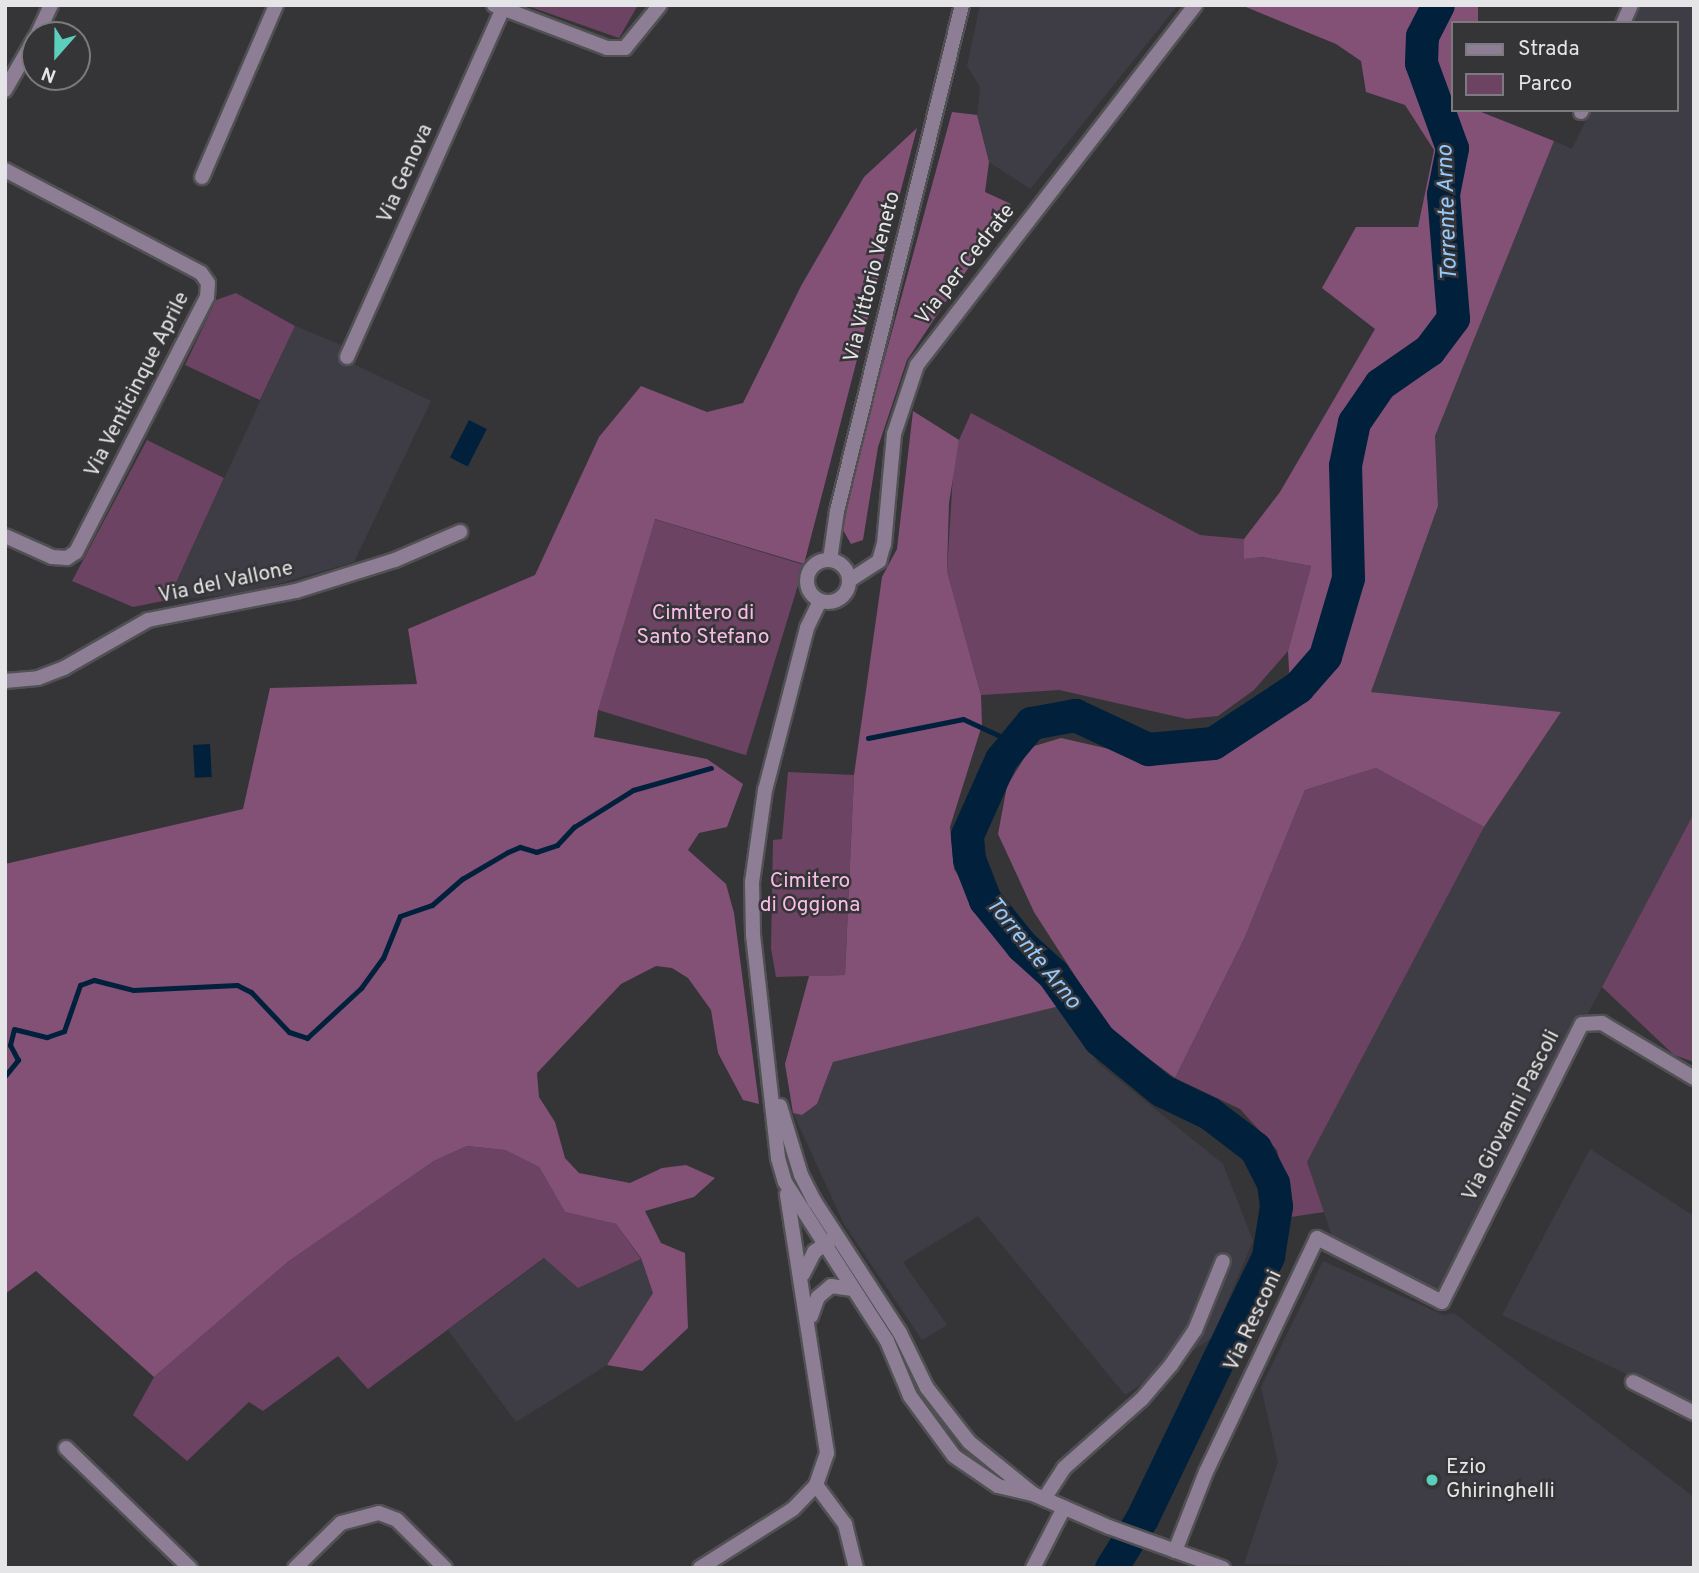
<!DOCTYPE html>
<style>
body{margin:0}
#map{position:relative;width:1699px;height:1573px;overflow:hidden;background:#353538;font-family:Overpass,sans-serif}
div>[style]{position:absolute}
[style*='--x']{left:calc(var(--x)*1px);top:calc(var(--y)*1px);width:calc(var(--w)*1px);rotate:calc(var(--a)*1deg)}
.built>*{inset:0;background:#3e3d46}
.green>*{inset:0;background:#6c4362;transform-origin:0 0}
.forest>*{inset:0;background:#825175}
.water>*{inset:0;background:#00203c;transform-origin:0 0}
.stream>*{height:5px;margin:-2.5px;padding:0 2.5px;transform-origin:2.5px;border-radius:2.5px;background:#00203c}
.river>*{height:33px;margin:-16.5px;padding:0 16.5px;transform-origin:16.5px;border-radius:16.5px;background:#00203c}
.roads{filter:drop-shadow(2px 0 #515154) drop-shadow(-2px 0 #515154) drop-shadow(0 2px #515154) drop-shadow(0 -2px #515154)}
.minor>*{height:14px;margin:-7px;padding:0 7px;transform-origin:7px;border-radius:7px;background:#8d7e95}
.tertiary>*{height:14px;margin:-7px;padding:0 7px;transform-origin:7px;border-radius:7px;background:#8d7e95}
.tertiary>.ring{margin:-7px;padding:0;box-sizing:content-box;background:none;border:14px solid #8d7e95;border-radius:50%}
.dots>*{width:19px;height:19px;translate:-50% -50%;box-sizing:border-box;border:4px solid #353538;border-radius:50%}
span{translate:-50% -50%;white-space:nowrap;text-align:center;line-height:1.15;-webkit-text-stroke:5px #353538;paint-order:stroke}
.street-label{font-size:21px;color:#e5e5e7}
.park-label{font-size:21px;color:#f9bce8}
.poi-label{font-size:21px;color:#e5e5e7}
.left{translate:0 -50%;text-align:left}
.water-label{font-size:23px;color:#95c9fc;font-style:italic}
.frame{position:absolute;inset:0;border:7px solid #e5e5e7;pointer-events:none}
.legend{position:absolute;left:1451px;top:21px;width:228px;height:91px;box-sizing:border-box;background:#353538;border:2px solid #7b7b7e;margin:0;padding:9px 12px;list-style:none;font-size:21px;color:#e5e5e7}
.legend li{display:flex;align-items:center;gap:14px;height:35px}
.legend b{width:35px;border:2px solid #7b7b7e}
.north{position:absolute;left:21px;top:21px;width:70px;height:70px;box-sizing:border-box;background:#353538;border:2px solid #7b7b7e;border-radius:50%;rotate:201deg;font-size:19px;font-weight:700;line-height:28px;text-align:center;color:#e5e5e7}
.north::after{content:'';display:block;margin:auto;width:24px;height:32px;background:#5bcebc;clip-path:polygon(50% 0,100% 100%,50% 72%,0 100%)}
</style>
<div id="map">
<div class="built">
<div style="clip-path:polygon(980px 5px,1178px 5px,1030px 189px,989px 162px,977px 115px,980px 87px,967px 66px)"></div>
<div style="clip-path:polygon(1641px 5px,1694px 5px,1694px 813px,1440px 1293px,1333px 1239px,1307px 1162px,1484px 827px,1561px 712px,1371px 692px,1438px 506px,1435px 436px,1554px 141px,1572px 149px,1591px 110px,1676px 110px,1676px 23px,1632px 23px)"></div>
<div style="clip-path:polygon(295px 326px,344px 346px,339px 357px,431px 401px,354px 562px,246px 593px,168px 600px)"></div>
<div style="clip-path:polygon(1068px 1004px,1097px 1062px,1223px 1164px,1253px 1241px,1212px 1338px,1125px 1395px,978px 1216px,903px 1262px,947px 1325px,922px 1340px,844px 1224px,793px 1113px,802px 1115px,817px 1104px,833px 1062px)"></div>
<div style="clip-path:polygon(1590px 1149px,1694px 1216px,1694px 1406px,1502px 1315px)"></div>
<div style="clip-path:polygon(545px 1258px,578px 1288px,641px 1259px,653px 1293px,607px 1365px,516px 1422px,448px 1330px)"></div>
<div style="clip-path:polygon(1323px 1261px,1444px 1315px,1454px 1313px,1694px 1497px,1694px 1568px,1244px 1564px,1278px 1462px,1261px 1387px)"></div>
</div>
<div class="green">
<div style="clip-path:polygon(525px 5px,638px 5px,619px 38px)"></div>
<div style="clip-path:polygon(236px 293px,295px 326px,260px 400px,185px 365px,216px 300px)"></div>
<div style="clip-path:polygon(971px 413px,1200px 535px,1244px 539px,1244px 559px,1261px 557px,1311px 566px,1288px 651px,1254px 690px,1218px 716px,1187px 719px,1059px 690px,981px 695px,947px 571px,953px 474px,959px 440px)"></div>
<div style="clip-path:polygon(147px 440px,224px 478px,168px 600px,133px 607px,72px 581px)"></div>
<div style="left:654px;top:519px;width:157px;height:199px;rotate:17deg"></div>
<div style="clip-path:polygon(1376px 768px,1484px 827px,1307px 1162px,1324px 1212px,1291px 1217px,1277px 1150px,1240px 1109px,1175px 1078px,1245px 937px,1305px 790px)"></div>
<div style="clip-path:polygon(788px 772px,854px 775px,845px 975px,776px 977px,771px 948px,773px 840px,782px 839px)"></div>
<div style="clip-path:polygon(1694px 813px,1694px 1062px,1674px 1055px,1602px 987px)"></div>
<div style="clip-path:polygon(467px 1146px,505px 1150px,539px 1167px,565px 1212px,616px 1224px,641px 1259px,578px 1288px,544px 1258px,368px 1389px,338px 1356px,263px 1411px,249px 1402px,187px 1461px,133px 1415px,154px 1377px,289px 1261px,434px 1161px)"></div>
</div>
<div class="forest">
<div style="clip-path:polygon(1241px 5px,1478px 5px,1478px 23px,1452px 23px,1452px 110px,1476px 110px,1554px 141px,1435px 436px,1438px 506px,1371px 692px,1561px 712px,1484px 827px,1376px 768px,1305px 790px,1245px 937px,1175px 1078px,1110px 1030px,1034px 912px,998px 834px,1007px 786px,1031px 747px,1061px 738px,1171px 763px,1228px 748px,1291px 707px,1288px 651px,1311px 566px,1262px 557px,1244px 559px,1244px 539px,1280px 492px,1375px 329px,1322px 288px,1356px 227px,1418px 227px,1434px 150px,1405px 105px,1366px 92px,1361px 61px,1336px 44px)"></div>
<div style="clip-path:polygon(952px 112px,977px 115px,989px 162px,985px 192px,1011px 204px,907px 360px,878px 447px,863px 540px,851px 544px,843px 530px,856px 463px)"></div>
<div style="clip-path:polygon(917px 128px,804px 564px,655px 519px,598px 710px,594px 737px,707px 759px,743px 784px,727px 827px,699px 833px,688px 850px,726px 884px,734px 913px,759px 1104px,743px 1100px,718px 1053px,711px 1010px,688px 978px,672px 968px,656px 966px,621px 984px,537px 1073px,539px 1097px,555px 1122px,565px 1158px,579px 1173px,630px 1183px,662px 1168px,686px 1165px,715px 1178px,694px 1197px,645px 1211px,661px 1243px,685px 1253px,688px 1328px,642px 1371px,607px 1365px,653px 1293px,641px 1258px,616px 1224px,565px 1212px,539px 1167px,505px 1150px,467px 1146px,434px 1161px,289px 1261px,154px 1377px,36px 1271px,5px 1294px,5px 864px,243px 809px,270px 688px,417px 684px,408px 629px,535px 575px,599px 437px,641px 386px,707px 412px,743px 403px,801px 286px,864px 177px)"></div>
<div style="clip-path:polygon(913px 411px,959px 440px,949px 503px,947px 571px,981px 695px,982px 725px,950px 827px,954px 869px,1010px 952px,1068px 1004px,833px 1062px,817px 1104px,802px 1115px,793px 1113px,785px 1064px,809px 976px,845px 975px,854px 775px,882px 577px,897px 549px)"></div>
</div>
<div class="water">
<div style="left:469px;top:420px;width:20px;height:42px;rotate:27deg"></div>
<div style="left:210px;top:744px;width:33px;height:17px;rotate:87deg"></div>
</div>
<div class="stream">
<div style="--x:868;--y:738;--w:97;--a:-11.3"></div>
<div style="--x:963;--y:719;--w:55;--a:24.7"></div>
<div style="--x:5;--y:1076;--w:21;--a:-51"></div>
<div style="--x:18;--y:1060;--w:17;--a:-118"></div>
<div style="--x:10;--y:1045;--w:16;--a:-76"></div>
<div style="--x:14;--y:1029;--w:34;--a:14"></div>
<div style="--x:47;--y:1037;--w:18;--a:-19"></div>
<div style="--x:64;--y:1031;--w:49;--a:-70.8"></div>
<div style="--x:80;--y:985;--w:15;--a:-20"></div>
<div style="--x:94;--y:980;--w:40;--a:14.4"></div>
<div style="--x:133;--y:990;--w:104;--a:-2.8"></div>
<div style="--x:237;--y:985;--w:16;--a:27"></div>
<div style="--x:251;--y:992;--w:55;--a:46.5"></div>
<div style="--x:289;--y:1032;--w:19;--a:18"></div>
<div style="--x:307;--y:1038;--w:74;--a:-42.8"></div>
<div style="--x:361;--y:988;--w:37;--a:-54"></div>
<div style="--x:383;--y:958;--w:45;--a:-68"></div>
<div style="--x:400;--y:916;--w:34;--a:-19"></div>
<div style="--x:432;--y:905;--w:40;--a:-41"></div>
<div style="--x:462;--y:879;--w:53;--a:-30.4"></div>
<div style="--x:508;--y:852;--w:13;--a:-23"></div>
<div style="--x:520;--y:847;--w:17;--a:17"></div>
<div style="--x:536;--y:852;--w:22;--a:-18"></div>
<div style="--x:557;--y:845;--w:25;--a:-47"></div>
<div style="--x:574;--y:827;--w:70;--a:-32.1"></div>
<div style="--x:633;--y:790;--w:81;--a:-15.8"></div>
</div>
<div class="river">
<div style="--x:1111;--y:1568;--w:59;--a:-58.2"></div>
<div style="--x:1142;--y:1518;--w:291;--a:-64.3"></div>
<div style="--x:1268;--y:1256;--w:51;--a:-80.9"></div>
<div style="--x:1276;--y:1206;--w:23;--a:-97"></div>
<div style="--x:1273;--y:1183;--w:39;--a:-117"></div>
<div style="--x:1255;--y:1148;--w:58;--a:-142.7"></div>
<div style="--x:1209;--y:1113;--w:53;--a:-154.4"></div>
<div style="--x:1161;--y:1090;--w:80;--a:-140.6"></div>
<div style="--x:1099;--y:1039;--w:80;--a:-125.3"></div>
<div style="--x:1053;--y:974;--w:42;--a:-137.9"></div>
<div style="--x:1022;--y:946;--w:59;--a:-128.8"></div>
<div style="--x:985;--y:900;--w:44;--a:-111.3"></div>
<div style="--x:969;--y:859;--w:24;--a:-95"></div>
<div style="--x:967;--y:835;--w:83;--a:-65.9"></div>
<div style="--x:1001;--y:759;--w:47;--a:-50.2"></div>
<div style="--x:1031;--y:723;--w:45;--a:-10.3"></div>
<div style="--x:1075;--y:715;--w:81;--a:25"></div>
<div style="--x:1148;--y:749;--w:65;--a:-5.3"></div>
<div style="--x:1213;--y:743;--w:102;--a:-33.4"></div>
<div style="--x:1298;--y:687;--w:41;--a:-48.9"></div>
<div style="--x:1325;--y:656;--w:81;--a:-73.6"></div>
<div style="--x:1348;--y:578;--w:113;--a:-91.5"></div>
<div style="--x:1345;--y:465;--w:44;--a:-78.2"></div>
<div style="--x:1354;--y:422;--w:46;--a:-55.6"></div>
<div style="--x:1380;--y:384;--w:60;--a:-34.8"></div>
<div style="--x:1429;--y:350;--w:40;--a:-53"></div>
<div style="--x:1453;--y:318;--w:124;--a:-94.6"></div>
<div style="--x:1443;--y:194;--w:47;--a:-78.9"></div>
<div style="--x:1452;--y:148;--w:90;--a:-110"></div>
<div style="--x:1421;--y:63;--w:27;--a:-88"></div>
<div style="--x:1422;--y:36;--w:35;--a:-63"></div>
</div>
<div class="roads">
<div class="minor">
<div style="--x:494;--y:5;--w:121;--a:20.8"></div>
<div style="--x:607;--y:48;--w:18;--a:0"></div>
<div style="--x:625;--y:48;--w:55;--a:-50.9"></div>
<div style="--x:1623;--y:23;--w:20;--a:-66"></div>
<div style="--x:37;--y:35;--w:33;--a:-65"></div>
<div style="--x:5;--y:90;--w:60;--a:-60"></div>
<div style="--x:1581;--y:112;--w:2;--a:-63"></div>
<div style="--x:5;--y:170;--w:221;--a:27.7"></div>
<div style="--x:201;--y:273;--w:12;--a:55"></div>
<div style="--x:208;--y:283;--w:14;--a:94"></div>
<div style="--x:207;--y:297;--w:287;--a:117.2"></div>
<div style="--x:76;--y:552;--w:11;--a:146"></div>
<div style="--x:67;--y:558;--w:15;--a:-176"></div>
<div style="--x:52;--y:557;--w:51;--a:-155.9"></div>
<div style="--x:202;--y:177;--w:187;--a:-66.7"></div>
<div style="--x:347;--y:357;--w:381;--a:-65.9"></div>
<div style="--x:850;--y:580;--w:35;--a:-33"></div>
<div style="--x:879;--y:561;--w:18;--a:-74"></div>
<div style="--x:884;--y:544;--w:110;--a:-84.8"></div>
<div style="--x:894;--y:434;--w:73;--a:-71.6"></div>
<div style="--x:917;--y:365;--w:455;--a:-52.3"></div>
<div style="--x:5;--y:681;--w:33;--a:-5"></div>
<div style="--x:38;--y:678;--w:28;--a:-21"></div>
<div style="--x:64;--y:668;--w:97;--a:-29.7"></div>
<div style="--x:148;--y:620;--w:151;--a:-11.1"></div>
<div style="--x:296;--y:591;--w:104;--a:-17.4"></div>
<div style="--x:395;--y:560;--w:71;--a:-23.3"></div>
<div style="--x:1633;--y:1382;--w:68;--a:26.9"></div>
<div style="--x:66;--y:1448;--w:173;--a:44.1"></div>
<div style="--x:816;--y:1485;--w:49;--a:53.4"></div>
<div style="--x:845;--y:1524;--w:45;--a:76"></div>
<div style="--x:1044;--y:1499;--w:37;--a:-57"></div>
<div style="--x:1064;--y:1468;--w:104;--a:-41.5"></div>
<div style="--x:1142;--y:1399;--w:45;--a:-49.5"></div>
<div style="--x:1171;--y:1365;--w:42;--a:-55.6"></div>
<div style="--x:1195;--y:1330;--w:74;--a:-67.9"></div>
<div style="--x:1175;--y:1551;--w:85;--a:-68.6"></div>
<div style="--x:1206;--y:1472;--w:259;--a:-64.6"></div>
<div style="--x:1317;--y:1238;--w:140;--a:27.1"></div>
<div style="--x:1442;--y:1302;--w:311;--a:-63.3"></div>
<div style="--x:1582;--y:1024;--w:20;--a:-3"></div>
<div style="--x:1602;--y:1023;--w:107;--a:30.9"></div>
<div style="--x:1033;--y:1568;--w:68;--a:-62.7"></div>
</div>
<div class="tertiary">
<div class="ring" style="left:807px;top:560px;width:28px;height:28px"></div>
<div style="--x:830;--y:560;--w:49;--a:-81.9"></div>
<div style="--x:837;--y:511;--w:521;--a:-76.12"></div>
<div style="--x:820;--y:601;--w:30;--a:116"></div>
<div style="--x:807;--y:628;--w:167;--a:104.5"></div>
<div style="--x:765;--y:790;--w:93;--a:98"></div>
<div style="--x:752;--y:882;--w:53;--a:88.9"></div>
<div style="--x:753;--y:935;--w:224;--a:83.6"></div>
<div style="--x:778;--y:1158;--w:25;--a:74"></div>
<div style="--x:785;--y:1182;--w:189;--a:57.3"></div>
<div style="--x:887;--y:1341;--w:60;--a:67.3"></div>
<div style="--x:910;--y:1396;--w:74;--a:53.7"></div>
<div style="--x:954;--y:1456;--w:53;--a:34.3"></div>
<div style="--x:998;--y:1486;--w:36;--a:13"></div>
<div style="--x:1033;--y:1494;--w:83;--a:23.5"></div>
<div style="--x:1109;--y:1527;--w:121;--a:19.8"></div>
<div style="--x:780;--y:1106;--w:72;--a:73.1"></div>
<div style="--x:801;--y:1175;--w:30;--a:63"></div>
<div style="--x:815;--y:1202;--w:156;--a:57"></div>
<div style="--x:900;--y:1333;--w:61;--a:63.9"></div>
<div style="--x:927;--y:1388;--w:68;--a:52.1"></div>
<div style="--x:969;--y:1442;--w:81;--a:39"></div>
<div style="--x:803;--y:1274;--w:25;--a:-63"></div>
<div style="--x:814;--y:1252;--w:19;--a:-36"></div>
<div style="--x:811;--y:1316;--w:20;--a:-70"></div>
<div style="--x:818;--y:1297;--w:17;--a:-40"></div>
<div style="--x:831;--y:1286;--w:22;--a:8"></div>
<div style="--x:295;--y:1568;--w:64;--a:-44.4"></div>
<div style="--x:341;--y:1523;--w:39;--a:-15"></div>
<div style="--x:379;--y:1513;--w:19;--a:21"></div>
<div style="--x:397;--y:1520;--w:68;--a:45"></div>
<div style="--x:700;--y:1568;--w:110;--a:-32.4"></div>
<div style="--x:793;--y:1509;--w:33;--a:-46"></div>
<div style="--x:816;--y:1485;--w:34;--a:-71"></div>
<div style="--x:827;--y:1453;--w:262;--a:-98.8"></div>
</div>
</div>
<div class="dots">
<div style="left:1432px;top:1480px;background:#5bcebc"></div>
</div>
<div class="street-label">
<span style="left:406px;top:174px;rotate:-66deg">Via Genova</span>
<span style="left:966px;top:265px;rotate:-52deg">Via per Cedrate</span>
<span style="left:873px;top:277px;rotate:-76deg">Via Vittorio Veneto</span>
<span style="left:138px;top:385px;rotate:-63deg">Via Venticinque Aprile</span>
<span style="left:226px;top:583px;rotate:-12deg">Via del Vallone</span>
<span style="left:1512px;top:1116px;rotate:-63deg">Via Giovanni Pascoli</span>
<span style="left:1254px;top:1321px;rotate:-65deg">Via Resconi</span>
</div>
<div class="park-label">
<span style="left:703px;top:626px">Cimitero di<br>Santo Stefano</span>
<span style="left:810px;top:894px">Cimitero<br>di Oggiona</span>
</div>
<div class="poi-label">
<span class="left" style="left:1446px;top:1480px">Ezio<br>Ghiringhelli</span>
</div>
<div class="water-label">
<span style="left:1449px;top:213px;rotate:-92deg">Torrente Arno</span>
<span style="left:1032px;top:954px;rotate:51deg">Torrente Arno</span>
</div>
<div class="frame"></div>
<ul class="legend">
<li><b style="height:9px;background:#8d7e95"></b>Strada</li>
<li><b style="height:19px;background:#6c4362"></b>Parco</li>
</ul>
<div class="north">N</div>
</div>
